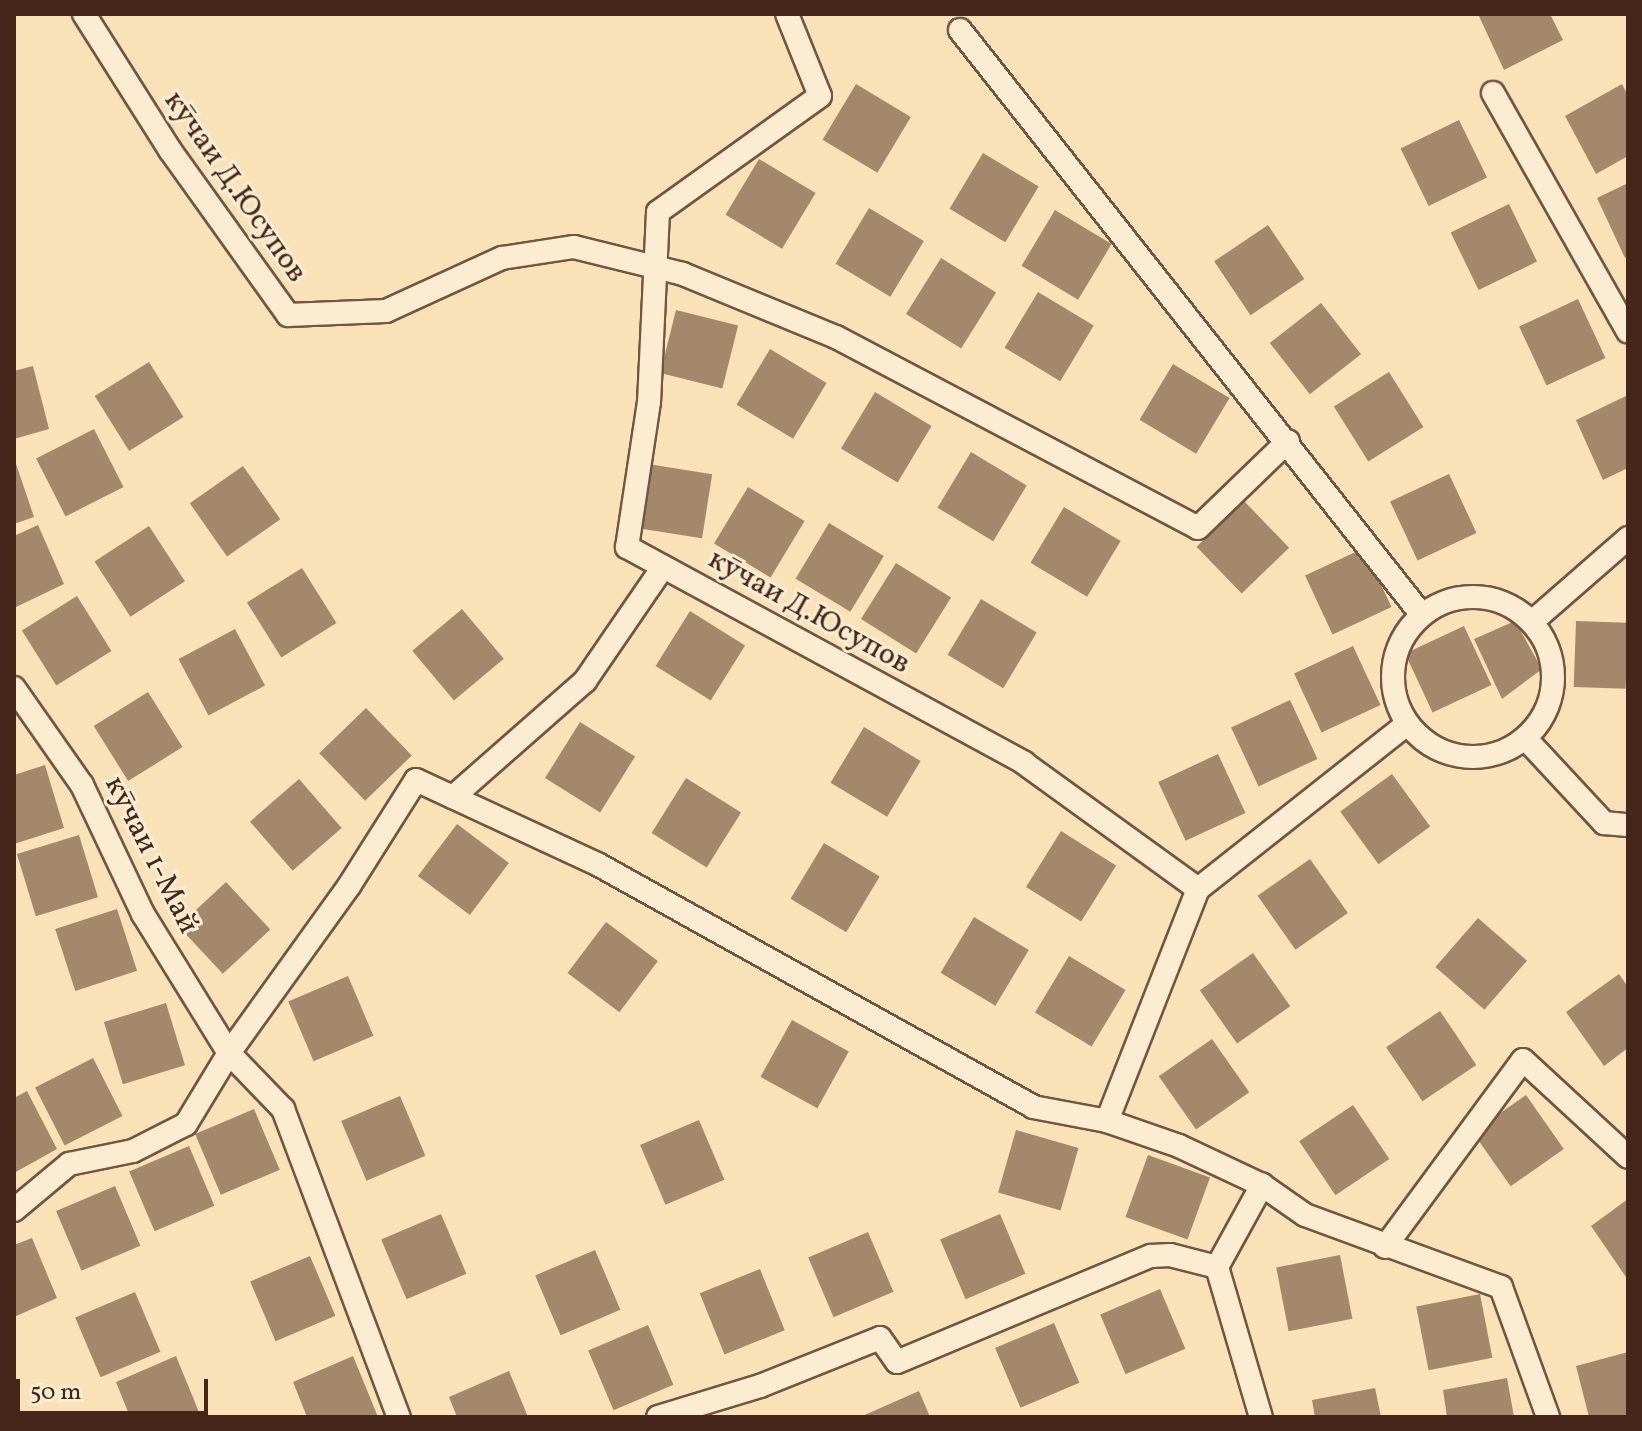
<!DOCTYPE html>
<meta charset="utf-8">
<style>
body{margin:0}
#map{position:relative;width:1642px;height:1431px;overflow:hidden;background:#fae2b8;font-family:Vollkorn,serif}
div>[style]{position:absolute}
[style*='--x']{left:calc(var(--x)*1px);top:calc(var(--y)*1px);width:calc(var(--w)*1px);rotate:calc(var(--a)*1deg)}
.building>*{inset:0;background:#a4886c;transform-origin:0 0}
.roads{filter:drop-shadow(2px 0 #735542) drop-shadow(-2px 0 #735542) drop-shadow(0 2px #735542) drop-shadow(0 -2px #735542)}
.minor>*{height:22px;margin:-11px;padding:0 11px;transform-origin:11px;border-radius:11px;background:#fcecd1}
.minor>.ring{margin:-11px;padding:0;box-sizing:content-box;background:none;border:22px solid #fcecd1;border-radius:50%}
span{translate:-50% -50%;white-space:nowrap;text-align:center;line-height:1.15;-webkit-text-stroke:6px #fcecd1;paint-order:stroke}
.street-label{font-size:30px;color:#46261a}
.frame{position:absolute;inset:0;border:16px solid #46261a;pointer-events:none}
.scale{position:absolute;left:16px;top:1379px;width:192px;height:36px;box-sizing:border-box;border:4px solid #46261a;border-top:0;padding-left:10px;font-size:24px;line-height:28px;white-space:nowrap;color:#46261a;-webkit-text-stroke:6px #fcecd1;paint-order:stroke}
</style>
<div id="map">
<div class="building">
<div style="clip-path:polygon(1478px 14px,1550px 14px,1563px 40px,1504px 70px)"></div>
<div style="left:856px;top:84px;width:64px;height:65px;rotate:31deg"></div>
<div style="clip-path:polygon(1622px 84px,1628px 96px,1628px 156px,1596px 174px,1565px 116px)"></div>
<div style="left:1459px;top:120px;width:64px;height:65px;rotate:64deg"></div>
<div style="left:983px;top:153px;width:65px;height:65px;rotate:31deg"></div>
<div style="left:759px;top:159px;width:66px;height:65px;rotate:31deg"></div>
<div style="clip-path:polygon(1628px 183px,1628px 256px,1625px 258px,1597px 198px)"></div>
<div style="left:1509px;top:204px;width:64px;height:65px;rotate:64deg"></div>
<div style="left:869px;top:208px;width:64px;height:65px;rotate:31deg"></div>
<div style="left:1055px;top:210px;width:66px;height:65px;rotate:31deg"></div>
<div style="left:1268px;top:225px;width:65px;height:65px;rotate:56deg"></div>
<div style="left:941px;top:258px;width:65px;height:66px;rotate:32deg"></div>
<div style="left:1038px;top:292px;width:65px;height:65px;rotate:31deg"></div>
<div style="left:1578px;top:299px;width:65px;height:65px;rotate:65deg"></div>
<div style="left:1321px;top:303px;width:65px;height:65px;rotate:52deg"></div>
<div style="left:676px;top:310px;width:64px;height:65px;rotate:14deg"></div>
<div style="left:770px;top:349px;width:66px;height:65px;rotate:31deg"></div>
<div style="left:149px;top:362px;width:65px;height:64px;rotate:58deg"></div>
<div style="left:1173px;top:364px;width:66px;height:65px;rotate:31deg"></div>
<div style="clip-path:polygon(33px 366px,49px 429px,14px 439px,14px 371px)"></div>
<div style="left:1389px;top:372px;width:65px;height:65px;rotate:58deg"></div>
<div style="left:875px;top:392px;width:66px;height:66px;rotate:31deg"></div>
<div style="clip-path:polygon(1628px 395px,1628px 468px,1603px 480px,1576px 420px)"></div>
<div style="left:94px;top:429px;width:65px;height:65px;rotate:63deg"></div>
<div style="left:971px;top:452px;width:65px;height:65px;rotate:31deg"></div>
<div style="clip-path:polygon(14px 458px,34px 517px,14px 524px)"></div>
<div style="left:648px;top:464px;width:65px;height:65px;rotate:9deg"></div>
<div style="left:243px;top:466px;width:65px;height:65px;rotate:55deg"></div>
<div style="left:1449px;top:474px;width:65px;height:65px;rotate:65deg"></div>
<div style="left:748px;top:487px;width:66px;height:66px;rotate:31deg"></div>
<div style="left:1244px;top:501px;width:65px;height:66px;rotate:46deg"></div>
<div style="left:1064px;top:507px;width:66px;height:65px;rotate:31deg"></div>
<div style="left:829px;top:523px;width:64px;height:65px;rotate:31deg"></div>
<div style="clip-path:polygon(38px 525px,64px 584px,14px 608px,14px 536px)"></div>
<div style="left:149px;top:526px;width:66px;height:65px;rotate:57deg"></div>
<div style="left:1364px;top:548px;width:65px;height:65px;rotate:65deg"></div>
<div style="left:896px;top:563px;width:65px;height:66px;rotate:32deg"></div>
<div style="left:302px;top:568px;width:65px;height:65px;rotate:58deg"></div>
<div style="left:77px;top:596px;width:65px;height:65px;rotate:58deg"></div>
<div style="left:981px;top:599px;width:65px;height:65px;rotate:31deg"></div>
<div style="left:462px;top:609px;width:65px;height:65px;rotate:50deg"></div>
<div style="left:690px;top:611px;width:65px;height:65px;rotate:32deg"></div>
<div style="clip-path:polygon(1515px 621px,1542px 669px,1502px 699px,1474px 639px)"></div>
<div style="left:1576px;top:621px;width:52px;height:66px;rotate:2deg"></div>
<div style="left:1464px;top:626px;width:65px;height:65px;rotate:65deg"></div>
<div style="left:235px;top:629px;width:64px;height:64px;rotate:62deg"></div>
<div style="left:1353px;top:646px;width:65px;height:65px;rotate:65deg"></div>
<div style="left:148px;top:692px;width:65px;height:64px;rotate:58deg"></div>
<div style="left:1290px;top:700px;width:65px;height:65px;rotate:65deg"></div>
<div style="left:366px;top:708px;width:66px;height:65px;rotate:46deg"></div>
<div style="left:580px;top:722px;width:65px;height:66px;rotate:32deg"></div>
<div style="left:864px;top:727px;width:66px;height:65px;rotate:31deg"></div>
<div style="left:1218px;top:754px;width:65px;height:66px;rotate:65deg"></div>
<div style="clip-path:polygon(45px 765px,64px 828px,14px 844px,14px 775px)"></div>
<div style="left:1392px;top:774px;width:65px;height:64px;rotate:54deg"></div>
<div style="left:686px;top:778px;width:65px;height:65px;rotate:32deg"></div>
<div style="left:299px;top:779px;width:65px;height:65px;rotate:49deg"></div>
<div style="left:457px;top:824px;width:65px;height:65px;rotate:37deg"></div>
<div style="left:1061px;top:831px;width:65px;height:66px;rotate:32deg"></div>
<div style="left:79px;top:835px;width:65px;height:65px;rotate:73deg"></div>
<div style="left:824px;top:843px;width:65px;height:65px;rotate:31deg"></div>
<div style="left:1310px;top:859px;width:66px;height:64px;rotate:55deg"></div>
<div style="left:226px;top:882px;width:65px;height:65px;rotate:47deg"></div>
<div style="left:117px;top:909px;width:65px;height:65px;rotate:72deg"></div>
<div style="left:974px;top:917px;width:64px;height:65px;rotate:31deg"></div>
<div style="left:1478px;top:918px;width:65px;height:65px;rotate:41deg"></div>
<div style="left:606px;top:922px;width:65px;height:64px;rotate:37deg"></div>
<div style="left:1253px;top:953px;width:65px;height:65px;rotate:55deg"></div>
<div style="left:1069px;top:956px;width:66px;height:66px;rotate:31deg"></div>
<div style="clip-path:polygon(1619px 974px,1628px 987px,1628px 1048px,1604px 1066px,1566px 1012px)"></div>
<div style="left:348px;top:976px;width:65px;height:65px;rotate:67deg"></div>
<div style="left:166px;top:1003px;width:65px;height:65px;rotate:73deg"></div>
<div style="left:1440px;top:1011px;width:65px;height:65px;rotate:56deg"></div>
<div style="left:792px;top:1020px;width:65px;height:65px;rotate:29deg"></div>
<div style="left:1212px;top:1039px;width:65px;height:65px;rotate:55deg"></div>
<div style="left:93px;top:1058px;width:65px;height:65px;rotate:63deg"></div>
<div style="clip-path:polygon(27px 1091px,57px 1149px,14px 1173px,14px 1098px)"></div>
<div style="left:1526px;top:1095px;width:66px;height:65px;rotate:55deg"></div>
<div style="left:400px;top:1096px;width:65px;height:64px;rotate:67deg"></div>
<div style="left:1353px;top:1105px;width:65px;height:65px;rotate:56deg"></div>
<div style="left:254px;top:1109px;width:66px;height:64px;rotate:67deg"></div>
<div style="left:699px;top:1120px;width:65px;height:64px;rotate:67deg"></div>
<div style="left:1016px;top:1130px;width:65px;height:65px;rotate:16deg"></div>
<div style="left:189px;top:1146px;width:65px;height:65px;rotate:67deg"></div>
<div style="left:1148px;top:1155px;width:66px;height:66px;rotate:20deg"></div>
<div style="left:115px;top:1186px;width:65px;height:64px;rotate:67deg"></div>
<div style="clip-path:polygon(1628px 1199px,1628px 1280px,1591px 1226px)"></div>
<div style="left:441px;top:1214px;width:65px;height:65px;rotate:67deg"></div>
<div style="left:1000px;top:1214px;width:65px;height:65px;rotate:67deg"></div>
<div style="left:868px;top:1232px;width:65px;height:65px;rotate:67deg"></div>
<div style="clip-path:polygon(32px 1238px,57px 1298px,14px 1317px,14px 1245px)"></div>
<div style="left:595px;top:1250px;width:65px;height:65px;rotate:67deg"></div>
<div style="left:1340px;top:1255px;width:65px;height:65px;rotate:79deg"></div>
<div style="left:310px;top:1256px;width:65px;height:65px;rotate:67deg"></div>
<div style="left:760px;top:1269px;width:66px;height:65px;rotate:68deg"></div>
<div style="left:1160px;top:1289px;width:65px;height:65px;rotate:67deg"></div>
<div style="left:135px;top:1292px;width:65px;height:65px;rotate:67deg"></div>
<div style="left:1480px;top:1294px;width:65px;height:65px;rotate:79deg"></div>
<div style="left:1054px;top:1323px;width:65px;height:64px;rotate:67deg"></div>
<div style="left:648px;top:1325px;width:65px;height:65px;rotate:67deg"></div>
<div style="clip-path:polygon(1628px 1352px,1628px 1417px,1589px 1417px,1576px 1366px)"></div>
<div style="clip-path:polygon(176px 1356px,201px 1417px,130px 1417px,116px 1382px)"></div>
<div style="clip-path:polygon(353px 1356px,378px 1417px,307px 1417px,293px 1382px)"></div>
<div style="clip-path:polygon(509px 1371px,528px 1417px,457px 1417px,449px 1397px)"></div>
<div style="clip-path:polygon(1507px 1378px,1514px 1417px,1447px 1417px,1443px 1390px)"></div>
<div style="clip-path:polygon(1375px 1388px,1381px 1417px,1315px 1417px,1312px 1400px)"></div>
<div style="clip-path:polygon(919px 1391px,930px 1417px,860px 1417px)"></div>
</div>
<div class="roads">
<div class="minor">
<div style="--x:84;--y:14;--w:161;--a:57.7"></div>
<div style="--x:170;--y:150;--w:203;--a:54.4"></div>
<div style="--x:288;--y:315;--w:98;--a:-2.3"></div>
<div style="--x:386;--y:311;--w:128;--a:-24.6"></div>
<div style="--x:502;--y:258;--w:73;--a:-8.7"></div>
<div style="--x:574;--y:247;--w:112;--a:13.9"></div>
<div style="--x:683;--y:274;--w:165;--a:22.4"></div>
<div style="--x:836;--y:337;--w:409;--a:27.8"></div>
<div style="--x:1198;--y:528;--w:125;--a:-44"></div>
<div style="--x:787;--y:14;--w:88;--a:68.1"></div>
<div style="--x:820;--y:96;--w:199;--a:144.4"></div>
<div style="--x:658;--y:212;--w:190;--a:92.7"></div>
<div style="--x:649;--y:402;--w:147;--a:98.6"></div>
<div style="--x:627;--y:547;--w:452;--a:28.5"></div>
<div style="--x:1024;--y:763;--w:215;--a:35.9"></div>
<div style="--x:960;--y:30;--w:744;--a:51.71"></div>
<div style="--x:1493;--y:93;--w:274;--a:60.5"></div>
<div class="ring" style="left:1393px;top:597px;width:138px;height:138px"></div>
<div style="--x:1533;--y:621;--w:126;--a:-41.1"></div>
<div style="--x:14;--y:688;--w:118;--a:55"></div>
<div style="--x:82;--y:785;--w:143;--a:64.7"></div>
<div style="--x:143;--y:914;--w:163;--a:58.3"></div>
<div style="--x:229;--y:1053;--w:78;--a:46"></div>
<div style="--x:283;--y:1109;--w:329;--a:69.4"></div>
<div style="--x:1526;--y:739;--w:115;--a:47.1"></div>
<div style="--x:1604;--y:823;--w:24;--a:5"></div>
<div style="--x:453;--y:797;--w:176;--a:-41.3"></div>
<div style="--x:585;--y:681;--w:138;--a:-55.6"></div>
<div style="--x:1107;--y:1121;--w:249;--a:-68.6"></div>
<div style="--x:1198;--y:889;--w:266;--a:-38.3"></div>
<div style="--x:14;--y:1210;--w:72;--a:-39.9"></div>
<div style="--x:69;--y:1164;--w:65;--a:-11.5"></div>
<div style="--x:133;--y:1151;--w:59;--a:-27"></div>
<div style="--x:186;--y:1124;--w:83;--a:-58.8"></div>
<div style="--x:229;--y:1053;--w:206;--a:-54.3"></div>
<div style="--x:349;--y:886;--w:125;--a:-57.7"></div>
<div style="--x:416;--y:780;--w:202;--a:24.9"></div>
<div style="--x:599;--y:865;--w:497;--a:29.1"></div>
<div style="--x:1033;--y:1107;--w:75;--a:10.7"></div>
<div style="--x:1107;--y:1121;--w:76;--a:19.1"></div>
<div style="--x:1179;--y:1146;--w:92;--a:25.2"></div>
<div style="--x:1262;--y:1185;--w:52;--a:34.9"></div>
<div style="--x:1305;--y:1215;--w:209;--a:20.2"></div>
<div style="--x:1501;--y:1287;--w:138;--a:70.1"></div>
<div style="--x:1385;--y:1247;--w:232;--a:-53.6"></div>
<div style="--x:1523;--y:1060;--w:143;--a:42.7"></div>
<div style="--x:1217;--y:1267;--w:94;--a:-61.2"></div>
<div style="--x:658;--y:1417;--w:107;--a:-16.9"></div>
<div style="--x:760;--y:1386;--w:129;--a:-21.8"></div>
<div style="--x:880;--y:1338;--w:29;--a:55"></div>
<div style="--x:897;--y:1362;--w:275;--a:-22.7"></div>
<div style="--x:1151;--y:1256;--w:19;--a:-3"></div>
<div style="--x:1170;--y:1255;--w:49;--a:14.3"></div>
<div style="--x:1217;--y:1267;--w:156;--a:73.7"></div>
</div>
</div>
<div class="street-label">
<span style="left:235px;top:187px;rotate:55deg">кӯчаи Д.Юсупов</span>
<span style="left:809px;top:612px;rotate:29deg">кӯчаи Д.Юсупов</span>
<span style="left:151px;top:855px;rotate:63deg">кӯчаи 1-Май</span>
</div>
<div class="frame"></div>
<div class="scale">50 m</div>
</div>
